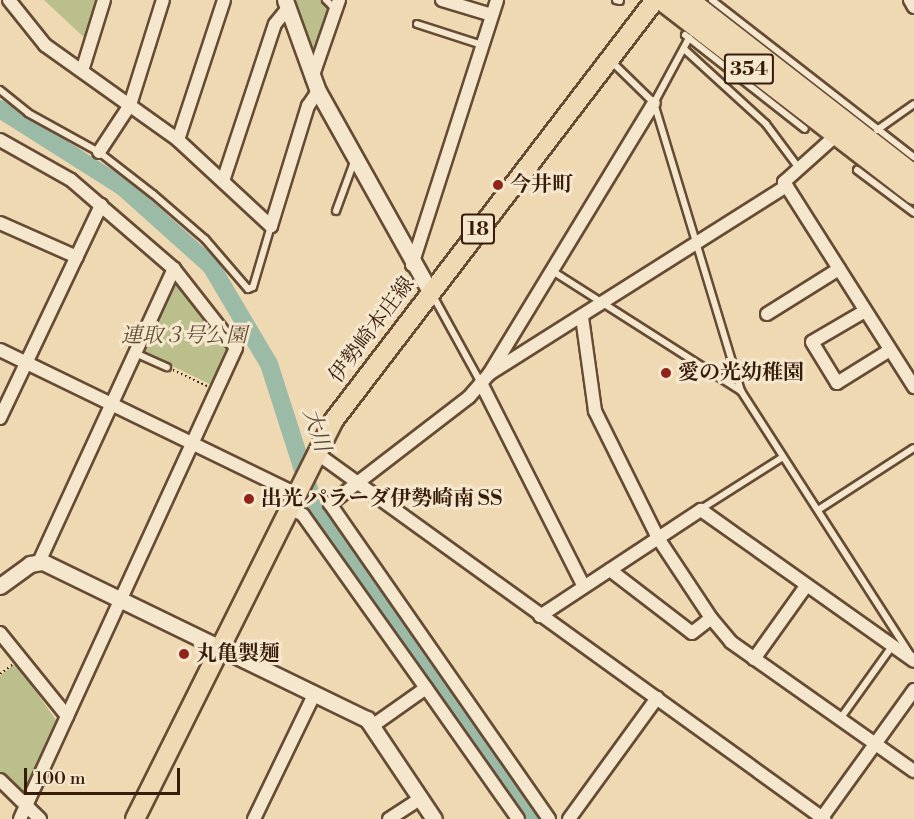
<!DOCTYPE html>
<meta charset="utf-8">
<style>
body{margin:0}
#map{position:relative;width:914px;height:819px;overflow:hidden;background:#efd9b3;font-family:"Libre Bodoni","Noto Serif JP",serif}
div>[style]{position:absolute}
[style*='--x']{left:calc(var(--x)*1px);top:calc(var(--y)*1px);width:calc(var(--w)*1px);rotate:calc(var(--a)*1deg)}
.green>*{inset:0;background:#bbbf8b}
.river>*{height:18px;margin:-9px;padding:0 9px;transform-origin:9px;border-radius:9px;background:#9bbba6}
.path>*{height:1.5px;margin-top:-0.75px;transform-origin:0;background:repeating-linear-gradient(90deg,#381c0a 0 1.5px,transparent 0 4.5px)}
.roads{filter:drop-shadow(2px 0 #664b34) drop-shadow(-2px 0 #664b34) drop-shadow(0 2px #664b34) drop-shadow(0 -2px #664b34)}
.service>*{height:6px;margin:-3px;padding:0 3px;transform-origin:3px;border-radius:3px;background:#f5e6ce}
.minor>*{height:12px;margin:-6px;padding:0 6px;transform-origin:6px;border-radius:6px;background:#f5e6ce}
.tertiary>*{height:15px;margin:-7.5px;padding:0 7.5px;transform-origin:7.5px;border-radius:7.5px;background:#f5e6ce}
.primary>*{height:18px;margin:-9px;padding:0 9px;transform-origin:9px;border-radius:9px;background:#efd9b3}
.trunk>*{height:20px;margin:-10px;padding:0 10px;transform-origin:10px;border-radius:10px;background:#efd9b3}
.dots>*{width:16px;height:16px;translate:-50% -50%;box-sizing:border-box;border:3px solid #f5e6ce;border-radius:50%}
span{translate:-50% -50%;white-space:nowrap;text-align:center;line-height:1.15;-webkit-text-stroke:6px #f5e6ce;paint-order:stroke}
.shield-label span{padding:2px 4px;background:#f5e6ce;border:2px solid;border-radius:4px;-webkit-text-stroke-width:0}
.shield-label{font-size:20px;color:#381c0a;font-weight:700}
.poi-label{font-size:21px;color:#381c0a;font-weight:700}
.left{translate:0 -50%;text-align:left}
.street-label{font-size:21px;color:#381c0a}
.park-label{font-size:21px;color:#5f4d31;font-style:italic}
.water-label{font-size:22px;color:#564c39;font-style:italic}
.scale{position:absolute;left:24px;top:768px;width:156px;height:27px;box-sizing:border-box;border:3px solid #381c0a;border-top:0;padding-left:8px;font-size:18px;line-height:21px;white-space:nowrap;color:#381c0a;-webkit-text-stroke:4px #f5e6ce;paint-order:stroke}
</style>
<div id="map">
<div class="green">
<div style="clip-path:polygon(44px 0,101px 0,88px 41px)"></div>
<div style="clip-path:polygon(293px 0,322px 0,331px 9px,313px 64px)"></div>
<div style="clip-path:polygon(174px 280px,231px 348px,216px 387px,141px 351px)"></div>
<div style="clip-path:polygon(16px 663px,58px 723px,24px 797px,18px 797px,0 774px,0 676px)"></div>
</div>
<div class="river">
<div style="--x:0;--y:109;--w:146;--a:32.4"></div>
<div style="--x:123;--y:187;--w:118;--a:41.9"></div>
<div style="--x:211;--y:266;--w:114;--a:59.4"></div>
<div style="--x:269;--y:364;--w:147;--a:72.2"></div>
<div style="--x:314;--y:504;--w:385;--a:54.9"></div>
</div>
<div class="path">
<div style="--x:173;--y:370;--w:38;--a:25"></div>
<div style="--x:0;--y:674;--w:15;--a:-37"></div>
</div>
<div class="roads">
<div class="service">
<div style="--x:326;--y:0;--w:13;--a:45"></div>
<div style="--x:616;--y:0;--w:4;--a:14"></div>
<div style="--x:712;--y:0;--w:256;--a:37.9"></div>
<div style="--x:417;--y:24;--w:68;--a:17.9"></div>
<div style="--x:685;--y:35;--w:152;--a:38.1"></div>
<div style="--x:684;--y:49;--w:111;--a:42.4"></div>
<div style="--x:766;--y:124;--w:54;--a:53.3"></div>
<div style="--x:611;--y:61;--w:60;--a:44.3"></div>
<div style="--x:654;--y:103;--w:301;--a:73.2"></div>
<div style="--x:741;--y:391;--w:313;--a:57.3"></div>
<div style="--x:0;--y:90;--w:36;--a:39"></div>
<div style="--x:28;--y:113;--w:81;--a:28.8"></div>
<div style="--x:99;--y:152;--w:68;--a:37.9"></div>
<div style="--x:153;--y:194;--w:69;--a:40.9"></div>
<div style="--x:205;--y:239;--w:66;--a:49.3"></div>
<div style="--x:248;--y:289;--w:5;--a:-22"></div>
<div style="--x:253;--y:287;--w:64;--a:-73.6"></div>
<div style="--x:654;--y:103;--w:74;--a:-61.7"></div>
<div style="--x:877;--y:130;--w:45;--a:-35.1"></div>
<div style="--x:857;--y:170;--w:71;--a:37"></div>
<div style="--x:336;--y:211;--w:55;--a:-69.9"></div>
<div style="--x:554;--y:272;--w:222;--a:32.5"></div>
<div style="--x:432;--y:294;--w:102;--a:61.2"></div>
<div style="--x:135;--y:353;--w:35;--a:24"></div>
<div style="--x:701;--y:509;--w:97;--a:-32.4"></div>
<div style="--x:818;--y:510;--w:114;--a:-32.9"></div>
<div style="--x:840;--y:719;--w:91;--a:-54.4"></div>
</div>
<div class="minor">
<div style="--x:9;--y:0;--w:58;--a:51.3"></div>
<div style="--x:45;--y:45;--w:163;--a:35.5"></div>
<div style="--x:178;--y:140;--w:127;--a:42.8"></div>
<div style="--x:271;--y:226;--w:126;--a:-72.9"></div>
<div style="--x:308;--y:106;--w:18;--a:-56"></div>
<div style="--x:442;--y:0;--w:52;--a:16.7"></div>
<div style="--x:910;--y:0;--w:8;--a:60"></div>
<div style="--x:82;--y:71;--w:74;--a:-72.8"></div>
<div style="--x:312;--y:78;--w:83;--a:-70.9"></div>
<div style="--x:842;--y:130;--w:78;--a:138.1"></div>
<div style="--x:784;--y:182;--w:243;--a:57.6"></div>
<div style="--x:0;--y:140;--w:81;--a:29.4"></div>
<div style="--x:71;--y:180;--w:136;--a:40.8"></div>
<div style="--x:174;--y:269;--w:100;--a:51.9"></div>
<div style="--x:236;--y:348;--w:518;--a:114.64"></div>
<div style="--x:178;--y:140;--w:147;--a:-71.8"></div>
<div style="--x:99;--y:152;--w:56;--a:-56.6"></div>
<div style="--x:130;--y:105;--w:110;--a:-72.6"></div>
<div style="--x:223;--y:181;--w:165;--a:-71.7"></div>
<div style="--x:275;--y:24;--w:21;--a:-51"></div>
<div style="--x:0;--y:223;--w:84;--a:23.8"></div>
<div style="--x:412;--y:265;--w:278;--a:-72.2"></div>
<div style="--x:865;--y:311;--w:61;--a:149.7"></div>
<div style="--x:812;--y:342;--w:48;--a:58.6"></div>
<div style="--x:837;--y:383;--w:62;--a:-31.9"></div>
<div style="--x:767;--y:314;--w:85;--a:-32"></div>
<div style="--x:582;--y:317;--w:95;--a:82.1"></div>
<div style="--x:595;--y:411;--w:142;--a:63.6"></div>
<div style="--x:658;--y:538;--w:96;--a:56.5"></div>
<div style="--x:711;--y:618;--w:31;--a:50"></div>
<div style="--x:731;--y:642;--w:224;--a:35.2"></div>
<div style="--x:0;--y:350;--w:327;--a:25.9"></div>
<div style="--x:489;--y:374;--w:352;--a:-32.3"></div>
<div style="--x:481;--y:383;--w:226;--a:63.2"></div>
<div style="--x:0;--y:418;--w:236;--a:-64.6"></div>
<div style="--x:315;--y:452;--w:628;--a:35.79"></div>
<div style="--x:287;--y:506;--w:18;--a:29"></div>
<div style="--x:303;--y:515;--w:212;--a:54.6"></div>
<div style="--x:39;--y:562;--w:323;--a:-65.3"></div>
<div style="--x:610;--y:570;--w:103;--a:37.5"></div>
<div style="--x:692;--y:633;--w:24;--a:-38"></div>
<div style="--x:540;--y:616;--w:193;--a:-33.4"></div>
<div style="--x:701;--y:510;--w:261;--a:35.3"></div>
<div style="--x:0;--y:633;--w:107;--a:51.1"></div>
<div style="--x:754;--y:659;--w:90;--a:-54.5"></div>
<div style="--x:375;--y:724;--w:62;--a:-35.2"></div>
<div style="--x:426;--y:688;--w:160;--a:54.9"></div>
<div style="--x:0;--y:780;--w:56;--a:44.3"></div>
<div style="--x:254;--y:819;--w:138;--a:-64.2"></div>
<div style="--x:389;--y:819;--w:38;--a:-33"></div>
<div style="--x:549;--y:819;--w:384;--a:-124.8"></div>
<div style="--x:330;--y:504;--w:175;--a:-37.6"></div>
<div style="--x:469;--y:397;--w:30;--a:-49"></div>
<div style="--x:489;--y:374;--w:317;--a:-58.7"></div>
<div style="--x:569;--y:819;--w:150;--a:-54"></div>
<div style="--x:821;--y:819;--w:159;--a:-54.2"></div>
</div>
<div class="tertiary">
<div style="--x:285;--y:0;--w:97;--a:70.1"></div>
<div style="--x:318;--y:91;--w:229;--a:60.8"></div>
<div style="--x:0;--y:586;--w:37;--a:-36"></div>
<div style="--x:30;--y:564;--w:13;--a:-9"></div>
<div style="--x:43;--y:562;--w:360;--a:25.9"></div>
<div style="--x:367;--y:719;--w:120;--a:56.2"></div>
</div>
<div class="primary">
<div style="--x:135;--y:819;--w:446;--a:-63.5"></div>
<div style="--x:334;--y:420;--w:529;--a:-52.61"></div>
</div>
<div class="trunk">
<div style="--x:662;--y:0;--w:318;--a:37.6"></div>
<div style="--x:688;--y:0;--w:286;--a:37.8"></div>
</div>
</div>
<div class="dots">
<div style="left:498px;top:185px;background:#8f2418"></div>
<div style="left:666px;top:373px;background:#8f2418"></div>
<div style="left:249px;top:499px;background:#8f2418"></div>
<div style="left:184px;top:654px;background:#8f2418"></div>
</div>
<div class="shield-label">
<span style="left:749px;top:69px">354</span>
<span style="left:478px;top:229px">18</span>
</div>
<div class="poi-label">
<span class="left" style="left:510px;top:185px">今井町</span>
<span class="left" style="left:678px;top:373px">愛の光幼稚園</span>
<span class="left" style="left:261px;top:499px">出光 パラーダ伊勢崎南 SS</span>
<span class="left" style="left:196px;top:654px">丸亀製麺</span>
</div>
<div class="street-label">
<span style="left:372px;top:330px;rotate:-53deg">伊勢崎本庄線</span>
</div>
<div class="park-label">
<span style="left:184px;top:336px">連取３号公園</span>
</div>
<div class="water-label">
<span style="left:316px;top:430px;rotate:72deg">大川</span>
</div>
<div class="scale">100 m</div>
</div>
